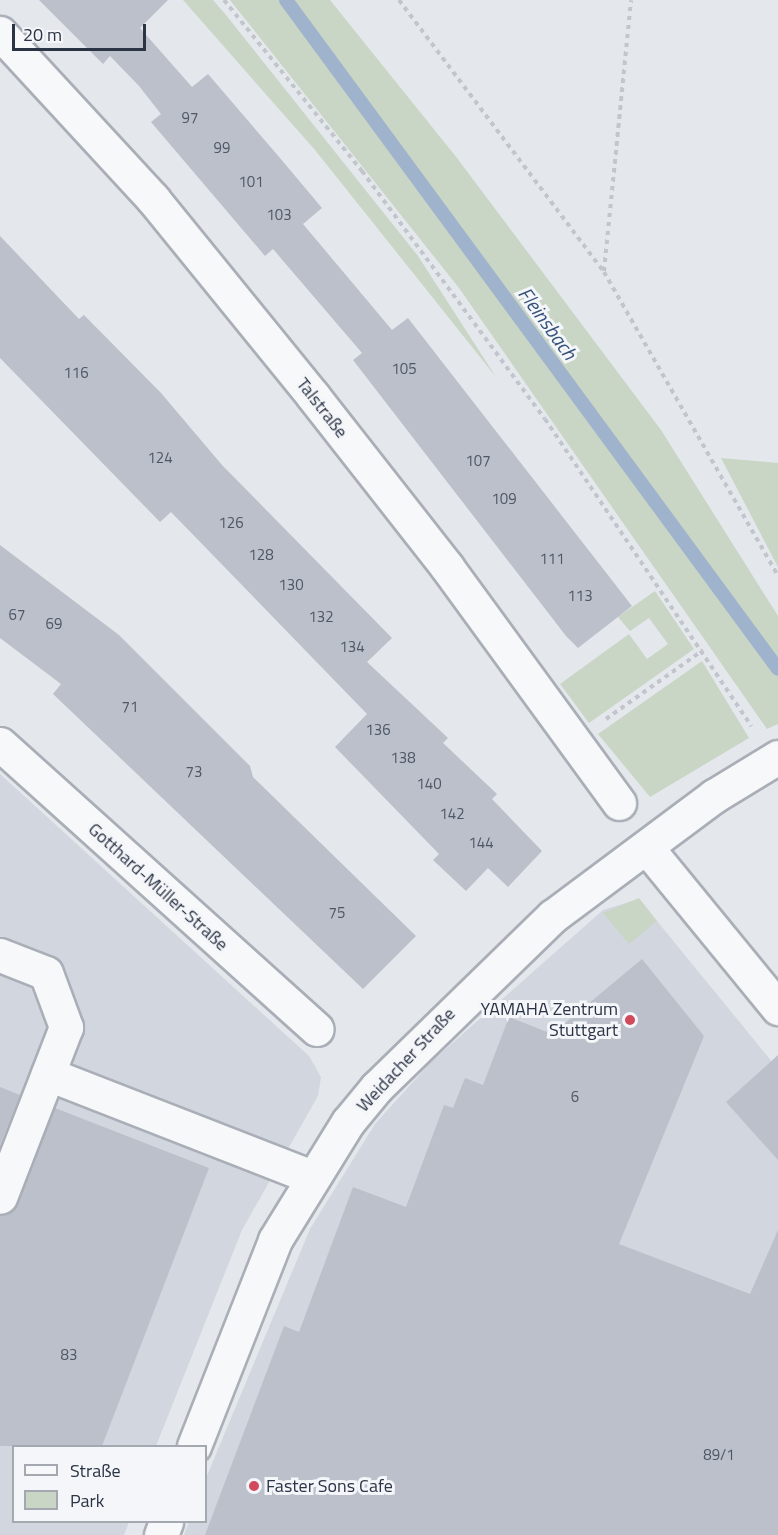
<!DOCTYPE html>
<meta charset="utf-8">
<style>
body{margin:0}
#map{position:relative;width:778px;height:1535px;overflow:hidden;background:#e4e7ec;font-family:"Titillium Web",sans-serif}
div>[style]{position:absolute}
[style*='--x']{left:calc(var(--x)*1px);top:calc(var(--y)*1px);width:calc(var(--w)*1px);rotate:calc(var(--a)*1deg)}
.built>*{inset:0;background:#d2d6de}
.green>*{inset:0;background:#c9d6c5}
.stream>*{height:14px;margin:-7px;padding:0 7px;transform-origin:7px;border-radius:7px;background:#9fb4cc}
.building>*{inset:0;background:#bbc0ca}
.path>*{height:4px;margin-top:-2px;transform-origin:0;background:repeating-linear-gradient(90deg,#c2c5cb 0 4.5px,transparent 0 9px)}
.roads{filter:drop-shadow(2px 0 #a9aeb7) drop-shadow(-2px 0 #a9aeb7) drop-shadow(0 2px #a9aeb7) drop-shadow(0 -2px #a9aeb7)}
.minor>*{height:33px;margin:-16.5px;padding:0 16.5px;transform-origin:16.5px;border-radius:16.5px;background:#f7f8fa}
.dots>*{width:16px;height:16px;translate:-50% -50%;box-sizing:border-box;border:3px solid #f4f6f9;border-radius:50%}
span{translate:-50% -50%;white-space:nowrap;text-align:center;line-height:1.15;-webkit-text-stroke:6px #f4f6f9;paint-order:stroke}
.number-label{font-size:15px;color:#4f5766}
.number-label span{-webkit-text-stroke-width:0}
.street-label{font-size:18px;color:#2b3445}
.poi-label{font-size:18px;color:#2b3445}
.right{translate:-100% -50%;text-align:right}
.left{translate:0 -50%;text-align:left}
.water-label{font-size:20px;color:#34527a;font-style:italic}
.legend{position:absolute;left:12px;top:1445px;width:195px;height:78px;box-sizing:border-box;background:#f4f6f9;border:2px solid #a4a8b1;margin:0;padding:8px 10px;list-style:none;font-size:18px;color:#2b3445}
.legend li{display:flex;align-items:center;gap:12px;height:30px}
.legend b{width:30px;border:2px solid #a4a8b1}
.scale{position:absolute;left:12px;top:24px;width:134px;height:27px;box-sizing:border-box;border:3px solid #2b3445;border-top:0;padding-left:8px;font-size:18px;line-height:21px;white-space:nowrap;color:#2b3445;-webkit-text-stroke:4px #f4f6f9;paint-order:stroke}
</style>
<div id="map">
<div class="built">
<div style="clip-path:polygon(0 774px,309px 1056px,321px 1077px,318px 1096px,242px 1230px,156px 1446px,14px 1446px,14px 1522px,129px 1522px,124px 1535px,0 1535px)"></div>
<div style="clip-path:polygon(639px 899px,778px 1069px,778px 1535px,184px 1535px,189px 1522px,206px 1522px,206px 1478px,310px 1229px,375px 1124px,431px 1062px,603px 910px)"></div>
</div>
<div class="green">
<div style="clip-path:polygon(183px 0,213px 0,226px 15px,418px 256px,496px 377px,315px 150px)"></div>
<div style="clip-path:polygon(230px 0,330px 0,457px 158px,661px 430px,778px 616px,778px 724px,767px 729px,459px 288px)"></div>
<div style="clip-path:polygon(721px 458px,778px 463px,778px 567px)"></div>
<div style="clip-path:polygon(655px 591px,694px 649px,589px 723px,560px 684px,629px 634px,647px 659px,668px 644px,649px 618px,630px 631px,618px 617px)"></div>
<div style="clip-path:polygon(702px 661px,749px 738px,650px 797px,598px 734px)"></div>
<div style="clip-path:polygon(639px 898px,657px 921px,629px 944px,603px 913px)"></div>
</div>
<div class="stream">
<div style="--x:286;--y:0;--w:830;--a:53.67"></div>
</div>
<div class="building">
<div style="clip-path:polygon(39px 0,168px 0,140px 28px,192px 87px,208px 74px,280px 158px,322px 208px,303px 224px,392px 330px,408px 318px,632px 606px,578px 648px,566px 636px,353px 360px,362px 353px,273px 249px,265px 256px,151px 122px,161px 114px,139px 86px,110px 56px,103px 64px)"></div>
<div style="clip-path:polygon(0 236px,79px 319px,84px 315px,161px 393px,222px 465px,392px 638px,367px 662px,448px 738px,443px 743px,497px 794px,492px 799px,542px 851px,508px 887px,488px 868px,466px 891px,433px 860px,439px 854px,335px 747px,367px 714px,171px 512px,160px 522px,0 358px)"></div>
<div style="clip-path:polygon(0 545px,119px 635px,250px 766px,253px 777px,416px 936px,363px 989px,53px 694px,61px 684px,0 638px)"></div>
<div style="clip-path:polygon(642px 959px,704px 1036px,619px 1244px,750px 1294px,778px 1230px,778px 1535px,205px 1535px,284px 1326px,299px 1332px,353px 1187px,406px 1207px,444px 1105px,453px 1108px,465px 1078px,483px 1085px,509px 1017px,552px 1034px)"></div>
<div style="clip-path:polygon(778px 1055px,778px 1160px,726px 1102px)"></div>
<div style="clip-path:polygon(0 1087px,20px 1095px,0 1145px)"></div>
<div style="clip-path:polygon(55px 1108px,209px 1168px,102px 1446px,0 1446px,0 1215px,17px 1204px)"></div>
</div>
<div class="path">
<div style="--x:224;--y:0;--w:220;--a:51.1"></div>
<div style="--x:362;--y:171;--w:308;--a:53.6"></div>
<div style="--x:545;--y:419;--w:370;--a:56.1"></div>
<div style="--x:399;--y:0;--w:341;--a:53"></div>
<div style="--x:604;--y:272;--w:350;--a:60.2"></div>
<div style="--x:604;--y:271;--w:272;--a:-84.3"></div>
<div style="--x:606;--y:719;--w:119;--a:-35.4"></div>
</div>
<div class="roads">
<div class="minor">
<div style="--x:0;--y:33;--w:226;--a:47.3"></div>
<div style="--x:153;--y:199;--w:254;--a:50.9"></div>
<div style="--x:313;--y:396;--w:217;--a:51.9"></div>
<div style="--x:447;--y:567;--w:292;--a:53.9"></div>
<div style="--x:0;--y:744;--w:426;--a:42"></div>
<div style="--x:647;--y:848;--w:207;--a:50.7"></div>
<div style="--x:0;--y:955;--w:49;--a:21.4"></div>
<div style="--x:46;--y:973;--w:58;--a:69.7"></div>
<div style="--x:66;--y:1027;--w:182;--a:111.2"></div>
<div style="--x:48;--y:1074;--w:283;--a:21.3"></div>
<div style="--x:194;--y:1446;--w:221;--a:-68.5"></div>
<div style="--x:275;--y:1240;--w:139;--a:-58.3"></div>
<div style="--x:348;--y:1122;--w:45;--a:-50.4"></div>
<div style="--x:377;--y:1087;--w:245;--a:-44.2"></div>
<div style="--x:553;--y:916;--w:201;--a:-36.7"></div>
<div style="--x:714;--y:796;--w:75;--a:-31.4"></div>
<div style="--x:161;--y:1535;--w:14;--a:-69"></div>
</div>
</div>
<div class="dots">
<div style="left:630px;top:1020px;background:#d1495b"></div>
<div style="left:254px;top:1486px;background:#d1495b"></div>
</div>
<div class="number-label">
<span style="left:190px;top:118px">97</span>
<span style="left:222px;top:148px">99</span>
<span style="left:251px;top:182px">101</span>
<span style="left:279px;top:215px">103</span>
<span style="left:404px;top:369px">105</span>
<span style="left:76px;top:373px">116</span>
<span style="left:160px;top:458px">124</span>
<span style="left:478px;top:461px">107</span>
<span style="left:504px;top:499px">109</span>
<span style="left:231px;top:523px">126</span>
<span style="left:261px;top:555px">128</span>
<span style="left:552px;top:559px">111</span>
<span style="left:291px;top:585px">130</span>
<span style="left:580px;top:596px">113</span>
<span style="left:17px;top:615px">67</span>
<span style="left:321px;top:617px">132</span>
<span style="left:54px;top:624px">69</span>
<span style="left:352px;top:647px">134</span>
<span style="left:130px;top:707px">71</span>
<span style="left:378px;top:730px">136</span>
<span style="left:403px;top:758px">138</span>
<span style="left:194px;top:772px">73</span>
<span style="left:429px;top:784px">140</span>
<span style="left:452px;top:814px">142</span>
<span style="left:481px;top:843px">144</span>
<span style="left:337px;top:913px">75</span>
<span style="left:575px;top:1097px">6</span>
<span style="left:69px;top:1355px">83</span>
<span style="left:719px;top:1455px">89/1</span>
</div>
<div class="street-label">
<span style="left:322px;top:408px;rotate:52deg">Talstraße</span>
<span style="left:158px;top:887px;rotate:42deg">Gotthard-Müller-Straße</span>
<span style="left:406px;top:1060px;rotate:-47deg">Weidacher Straße</span>
</div>
<div class="poi-label">
<span class="right" style="left:618px;top:1020px">YAMAHA Zentrum<br>Stuttgart</span>
<span class="left" style="left:266px;top:1486px">Faster Sons Cafe</span>
</div>
<div class="water-label">
<span style="left:548px;top:323px;rotate:54deg">Fleinsbach</span>
</div>
<ul class="legend">
<li><b style="height:8px;background:#f7f8fa"></b>Straße</li>
<li><b style="height:16px;background:#c9d6c5"></b>Park</li>
</ul>
<div class="scale">20 m</div>
</div>
